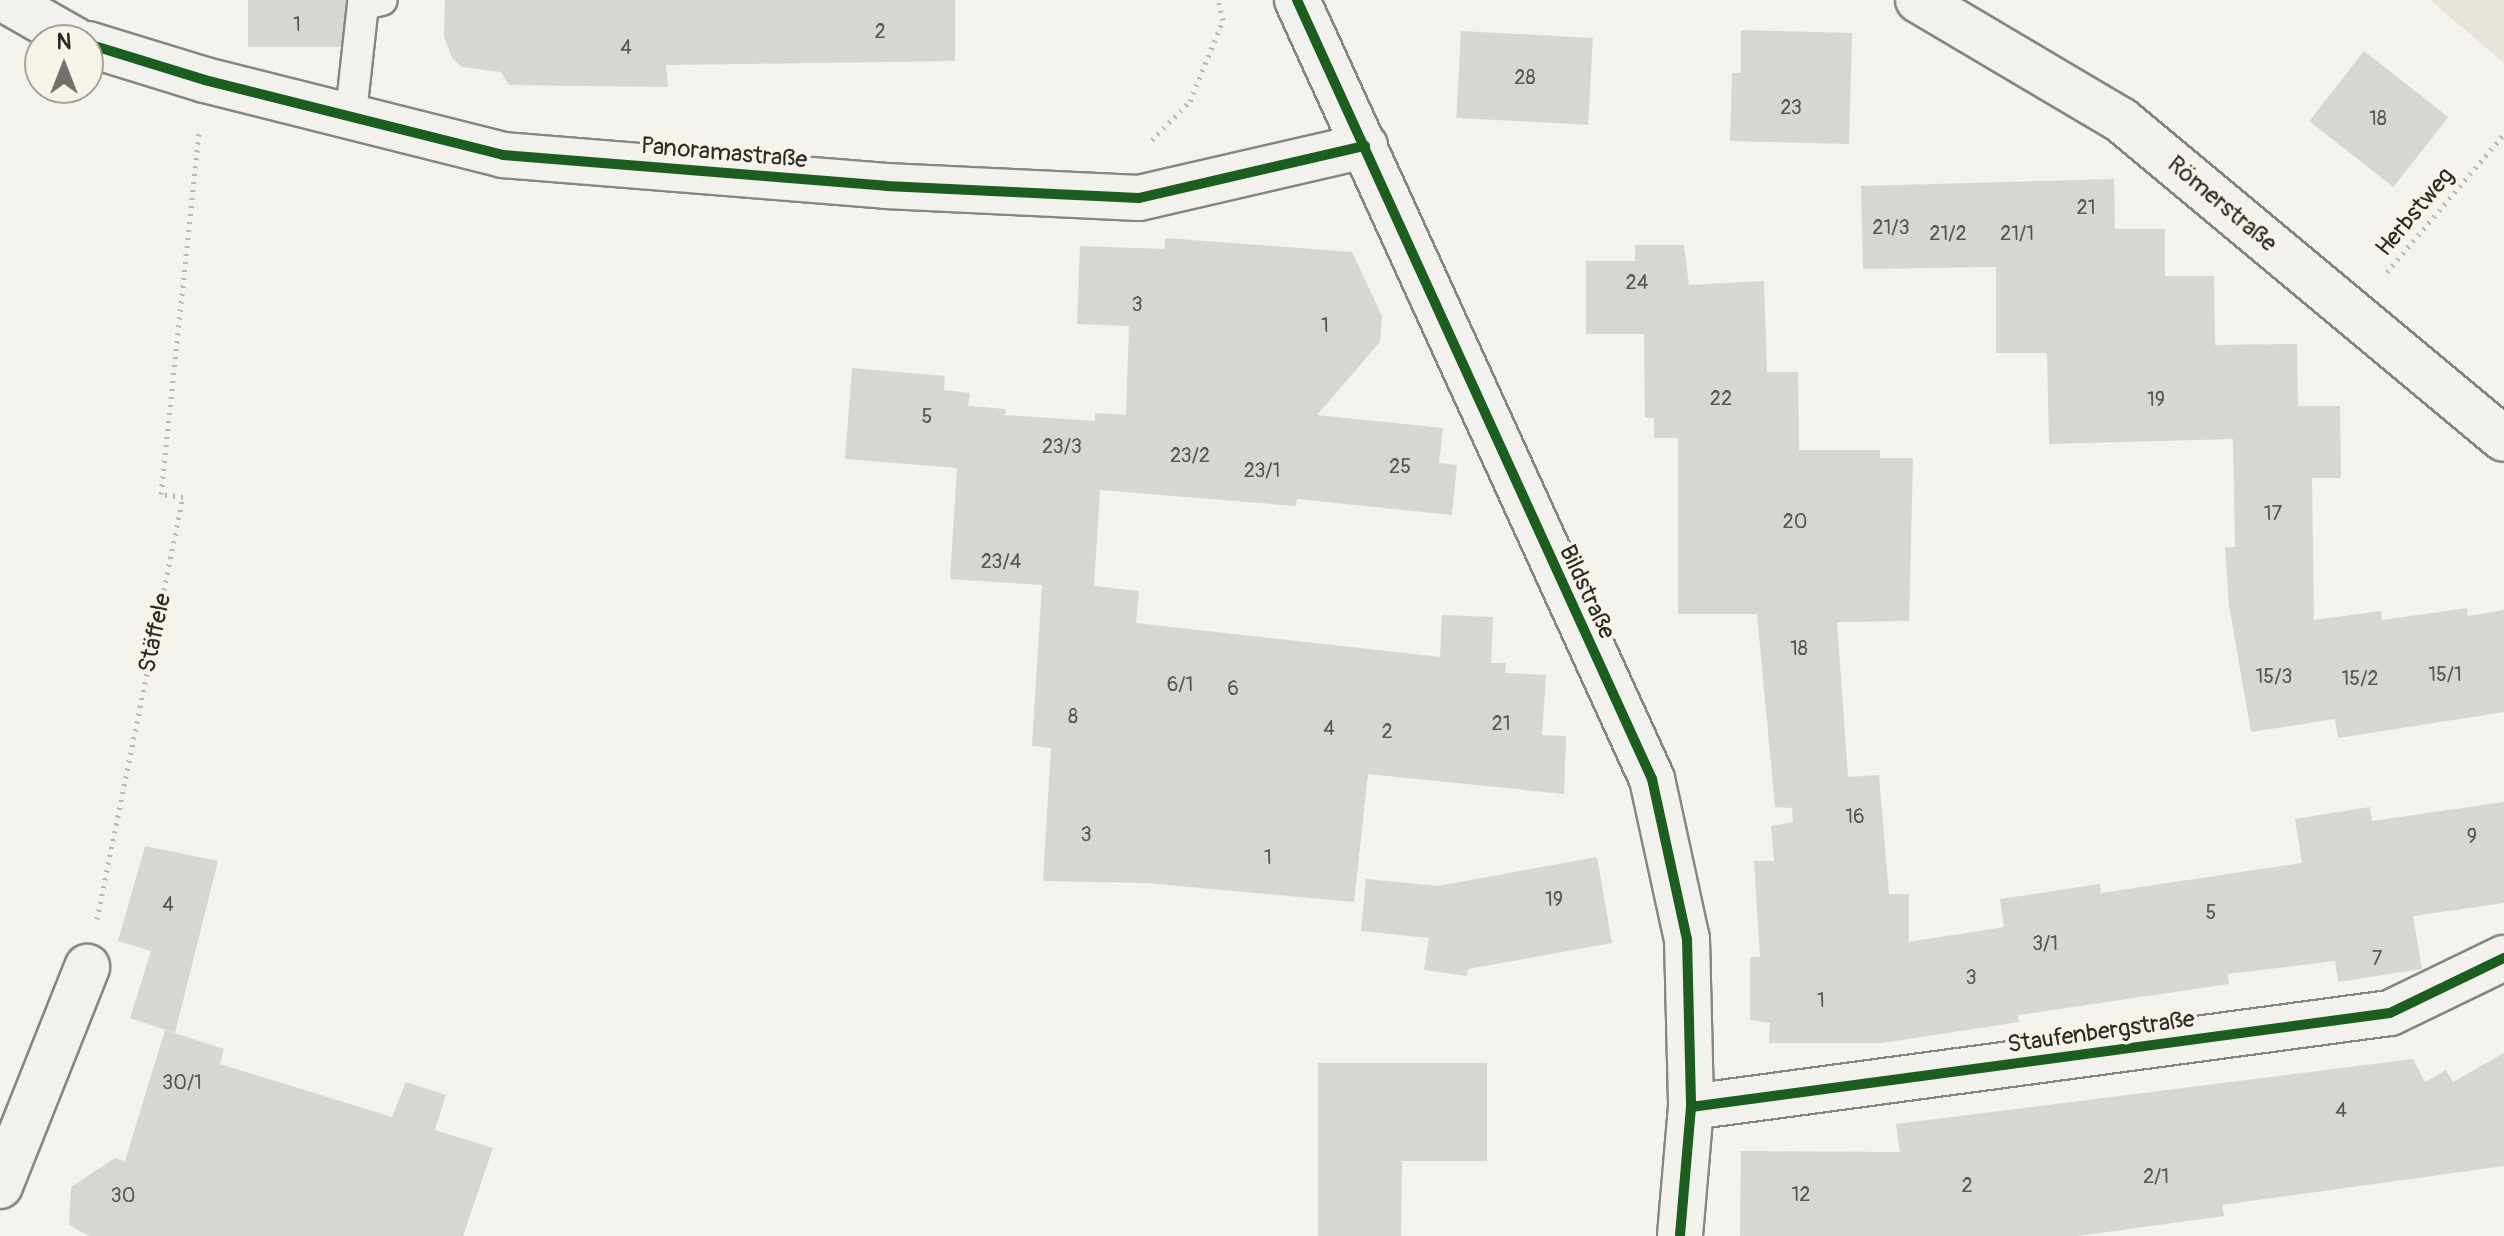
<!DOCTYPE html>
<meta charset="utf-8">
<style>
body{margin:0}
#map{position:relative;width:2504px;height:1236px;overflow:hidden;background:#f4f2ec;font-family:Pangolin,sans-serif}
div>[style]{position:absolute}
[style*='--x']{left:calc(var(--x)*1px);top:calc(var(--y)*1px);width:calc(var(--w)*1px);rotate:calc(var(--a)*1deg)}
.green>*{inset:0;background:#e6e3da}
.building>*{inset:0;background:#d7d6d2;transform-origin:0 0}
.path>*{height:5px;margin-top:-2.5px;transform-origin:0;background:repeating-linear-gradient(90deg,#b8b7b5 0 2px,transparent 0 8px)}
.roads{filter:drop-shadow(2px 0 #858582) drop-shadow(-2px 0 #858582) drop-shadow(0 2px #858582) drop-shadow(0 -2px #858582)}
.service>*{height:30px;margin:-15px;padding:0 15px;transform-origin:15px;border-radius:15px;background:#f2f1ed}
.minor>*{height:44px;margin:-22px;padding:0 22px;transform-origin:22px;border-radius:22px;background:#f2f1ed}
.cycleway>*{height:10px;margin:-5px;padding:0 5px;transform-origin:5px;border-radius:5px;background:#1b5e20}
span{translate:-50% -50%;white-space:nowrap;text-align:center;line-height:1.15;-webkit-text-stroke:7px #f7f3e8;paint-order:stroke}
.number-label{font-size:20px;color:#565655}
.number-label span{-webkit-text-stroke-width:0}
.street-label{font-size:24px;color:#2b2b2b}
.north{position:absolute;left:24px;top:24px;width:80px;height:80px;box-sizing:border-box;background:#f7f3e8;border:2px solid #a5a39c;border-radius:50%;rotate:0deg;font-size:22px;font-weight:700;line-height:32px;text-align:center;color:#2b2b2b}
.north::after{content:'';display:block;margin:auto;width:28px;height:36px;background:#71716f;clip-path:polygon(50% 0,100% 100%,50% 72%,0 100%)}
</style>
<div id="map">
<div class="green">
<div style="clip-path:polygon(2430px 0,2504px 0,2504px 63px)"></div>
</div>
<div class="building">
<div style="left:248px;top:0;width:98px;height:47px"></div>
<div style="clip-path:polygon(445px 0,955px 0,955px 61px,666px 65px,668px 87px,509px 85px,501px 72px,462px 67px,452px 58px,444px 37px)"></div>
<div style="clip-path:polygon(1741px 30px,1852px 33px,1849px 144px,1730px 141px,1732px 73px,1741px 73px)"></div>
<div style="left:1461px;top:31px;width:132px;height:87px;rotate:3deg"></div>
<div style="left:2364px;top:51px;width:107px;height:89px;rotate:38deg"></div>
<div style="clip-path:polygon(2114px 179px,2115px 229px,2165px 229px,2165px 276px,2214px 276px,2215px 345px,2297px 344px,2298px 406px,2340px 406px,2341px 478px,2312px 478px,2314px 620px,2381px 611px,2382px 620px,2467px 608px,2468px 616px,2504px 610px,2504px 712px,2338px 738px,2335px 719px,2251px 732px,2229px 605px,2225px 547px,2235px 547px,2233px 439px,2049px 444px,2047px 353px,1996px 353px,1996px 267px,1863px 269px,1861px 186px)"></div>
<div style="clip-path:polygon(1165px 238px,1352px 252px,1382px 316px,1380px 342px,1317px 415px,1443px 428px,1439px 463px,1457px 465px,1452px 515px,1297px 499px,1296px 506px,1100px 490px,1094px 586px,1139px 591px,1136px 623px,1440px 657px,1442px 615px,1493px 617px,1491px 663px,1506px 663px,1505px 673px,1546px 675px,1542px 735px,1566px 736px,1564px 794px,1368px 774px,1354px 902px,1146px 883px,1043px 881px,1051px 748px,1032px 746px,1042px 585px,950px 579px,957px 468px,845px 459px,852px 368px,945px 376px,944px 390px,970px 393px,968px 406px,1006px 409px,1005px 415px,1095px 421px,1095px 413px,1126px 415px,1129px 326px,1077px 324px,1080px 246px,1165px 249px)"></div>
<div style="clip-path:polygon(1635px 245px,1684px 245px,1689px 285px,1764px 281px,1767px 372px,1798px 372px,1799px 450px,1880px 450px,1880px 458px,1913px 458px,1909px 621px,1837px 622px,1848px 777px,1879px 775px,1889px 894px,1909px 894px,1909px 942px,2004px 927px,2000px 899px,2100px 884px,2101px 893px,2302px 863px,2295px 819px,2370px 807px,2372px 821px,2504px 802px,2504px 903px,2413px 916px,2422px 969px,2338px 982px,2335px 961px,2228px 974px,2229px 984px,2018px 1015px,2019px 1022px,1882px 1043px,1769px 1043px,1770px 1023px,1750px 1020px,1750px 957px,1760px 957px,1754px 861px,1774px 861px,1771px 826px,1793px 822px,1792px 808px,1775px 807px,1757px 614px,1678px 614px,1678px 438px,1654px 438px,1654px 418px,1645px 418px,1644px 334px,1586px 334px,1586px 261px,1635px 261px)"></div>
<div style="clip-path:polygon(145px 846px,218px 861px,175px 1033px,130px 1018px,151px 951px,118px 941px)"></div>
<div style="clip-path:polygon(1597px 857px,1612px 943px,1468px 969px,1467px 976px,1424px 970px,1429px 938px,1361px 931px,1366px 879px,1438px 886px)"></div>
<div style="clip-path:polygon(165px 1030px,224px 1049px,220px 1064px,392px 1117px,406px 1082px,446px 1095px,435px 1130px,493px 1148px,463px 1236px,89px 1236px,69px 1225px,71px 1187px,115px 1158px,125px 1161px)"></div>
<div style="clip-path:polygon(2504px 1053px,2504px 1166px,2222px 1205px,2224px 1216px,2078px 1236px,1740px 1236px,1741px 1151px,1900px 1152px,1896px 1124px,2413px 1059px,2425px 1082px,2446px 1070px,2453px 1082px)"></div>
<div style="clip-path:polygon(1318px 1063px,1487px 1063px,1487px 1161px,1402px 1161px,1401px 1236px,1318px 1236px)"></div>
</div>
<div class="path">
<div style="--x:1152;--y:140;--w:54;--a:-45.7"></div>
<div style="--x:1190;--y:101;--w:87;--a:-67.8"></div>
<div style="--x:1223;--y:20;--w:21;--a:-104"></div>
<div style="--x:2387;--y:272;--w:181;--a:-49.7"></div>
<div style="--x:97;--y:919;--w:431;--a:-78.5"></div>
<div style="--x:183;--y:497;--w:22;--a:-172"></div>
<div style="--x:161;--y:494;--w:363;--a:-84"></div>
</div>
<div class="roads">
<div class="service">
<div style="--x:351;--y:113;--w:110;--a:-83.7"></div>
<div style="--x:363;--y:4;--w:19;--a:-12"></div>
</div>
<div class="minor">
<div style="--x:5;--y:0;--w:81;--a:29.7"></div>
<div style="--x:1297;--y:0;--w:856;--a:65.5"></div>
<div style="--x:1652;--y:779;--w:164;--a:77.7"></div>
<div style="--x:1687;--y:939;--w:168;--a:88.6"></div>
<div style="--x:1691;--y:1107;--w:129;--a:94.9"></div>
<div style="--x:1918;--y:0;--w:236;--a:30.6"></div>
<div style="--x:2121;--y:120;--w:498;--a:39.8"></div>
<div style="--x:88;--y:44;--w:122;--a:17.1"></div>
<div style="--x:205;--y:80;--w:307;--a:14.1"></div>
<div style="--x:503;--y:155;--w:384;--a:4.6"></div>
<div style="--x:886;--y:186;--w:253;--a:2.7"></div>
<div style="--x:1139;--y:198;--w:232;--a:-13"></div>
<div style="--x:1691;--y:1107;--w:705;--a:-7.66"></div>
<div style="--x:2390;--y:1013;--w:127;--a:-25.8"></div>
<div style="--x:0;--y:1186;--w:236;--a:-68.3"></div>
</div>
</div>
<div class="cycleway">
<div style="--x:1297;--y:0;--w:856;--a:65.5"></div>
<div style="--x:1652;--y:779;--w:164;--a:77.7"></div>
<div style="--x:1687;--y:939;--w:168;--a:88.6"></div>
<div style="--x:1691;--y:1107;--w:129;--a:94.9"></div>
<div style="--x:88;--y:44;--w:122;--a:17.1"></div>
<div style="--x:205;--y:80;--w:307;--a:14.1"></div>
<div style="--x:503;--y:155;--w:384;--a:4.6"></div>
<div style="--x:886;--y:186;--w:253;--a:2.7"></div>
<div style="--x:1139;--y:198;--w:232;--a:-13"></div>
<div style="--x:1691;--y:1107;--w:705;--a:-7.66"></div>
<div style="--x:2390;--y:1013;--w:127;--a:-25.8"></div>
</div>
<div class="number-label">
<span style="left:297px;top:24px">1</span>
<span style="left:880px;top:31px">2</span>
<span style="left:626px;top:47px">4</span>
<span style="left:1525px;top:77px">28</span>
<span style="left:1791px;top:107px">23</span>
<span style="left:2378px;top:118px">18</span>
<span style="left:2086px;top:207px">21</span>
<span style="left:1891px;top:227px">21/3</span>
<span style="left:1948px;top:233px">21/2</span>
<span style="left:2017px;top:233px">21/1</span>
<span style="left:1637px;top:282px">24</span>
<span style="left:1137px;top:304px">3</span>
<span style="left:1325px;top:325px">1</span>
<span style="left:1721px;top:398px">22</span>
<span style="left:2156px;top:399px">19</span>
<span style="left:927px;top:416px">5</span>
<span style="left:1062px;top:446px">23/3</span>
<span style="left:1190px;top:455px">23/2</span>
<span style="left:1400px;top:466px">25</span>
<span style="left:1262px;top:470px">23/1</span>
<span style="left:2273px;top:513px">17</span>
<span style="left:1795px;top:521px">20</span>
<span style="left:1001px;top:561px">23/4</span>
<span style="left:1799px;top:648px">18</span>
<span style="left:2445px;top:674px">15/1</span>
<span style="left:2274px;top:676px">15/3</span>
<span style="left:2360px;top:678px">15/2</span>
<span style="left:1180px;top:684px">6/1</span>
<span style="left:1233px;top:688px">6</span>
<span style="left:1073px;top:716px">8</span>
<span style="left:1501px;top:723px">21</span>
<span style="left:1329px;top:728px">4</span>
<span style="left:1387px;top:731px">2</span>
<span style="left:1855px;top:816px">16</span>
<span style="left:1086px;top:834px">3</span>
<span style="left:2472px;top:836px">9</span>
<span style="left:1268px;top:857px">1</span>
<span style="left:1554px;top:899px">19</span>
<span style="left:168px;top:904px">4</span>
<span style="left:2211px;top:912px">5</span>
<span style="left:2045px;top:943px">3/1</span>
<span style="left:2377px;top:958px">7</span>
<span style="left:1971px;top:977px">3</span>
<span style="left:1821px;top:1000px">1</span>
<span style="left:182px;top:1082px">30/1</span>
<span style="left:2341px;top:1110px">4</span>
<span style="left:2156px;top:1176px">2/1</span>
<span style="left:1967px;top:1185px">2</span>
<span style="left:1801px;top:1194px">12</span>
<span style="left:123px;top:1195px">30</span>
</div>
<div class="street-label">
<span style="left:724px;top:153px;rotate:5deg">Panoramastraße</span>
<span style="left:2222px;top:204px;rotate:40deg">Römerstraße</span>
<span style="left:2415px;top:212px;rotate:-50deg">Herbstweg</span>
<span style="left:1587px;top:592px;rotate:65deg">Bildstraße</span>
<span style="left:155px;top:633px;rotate:-78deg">Stäffele</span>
<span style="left:2101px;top:1032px;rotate:-8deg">Staufenbergstraße</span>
</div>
<div class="north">N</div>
</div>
